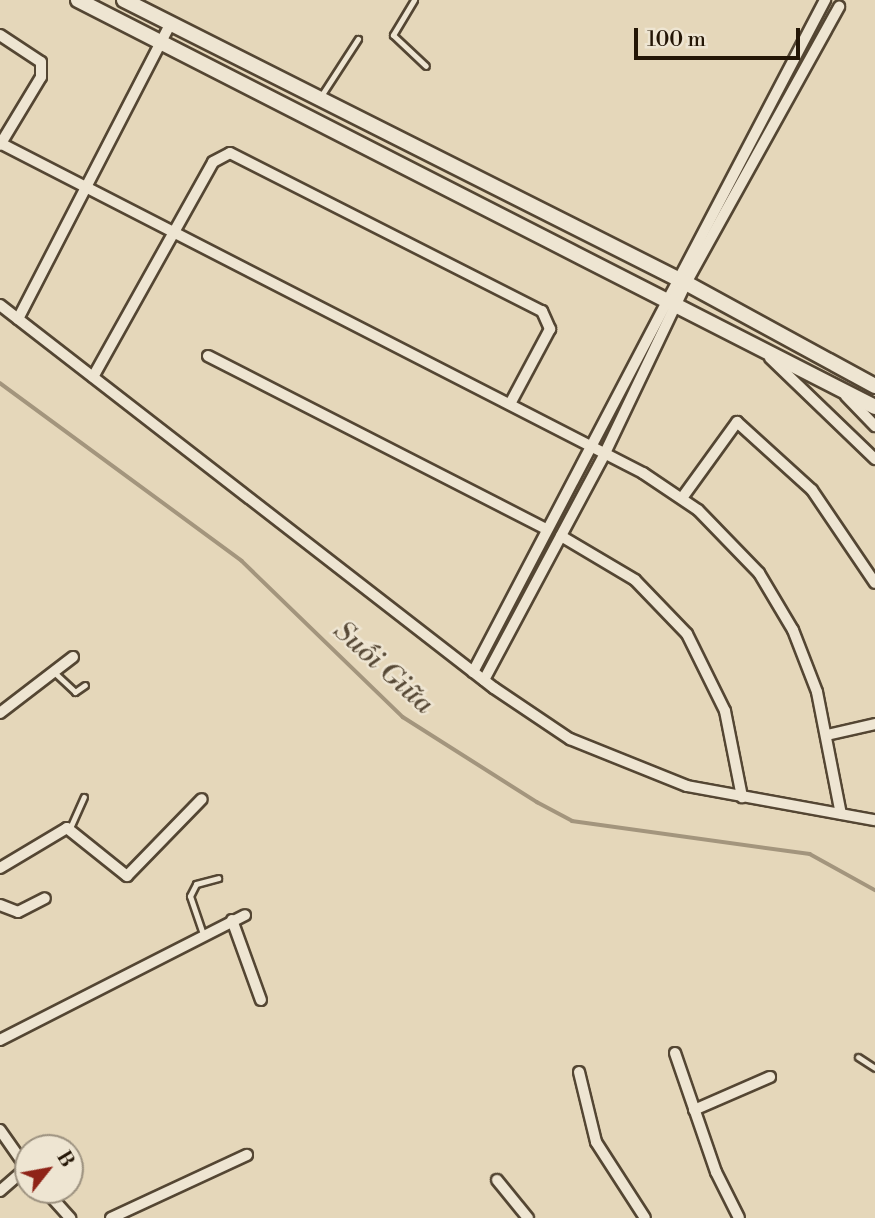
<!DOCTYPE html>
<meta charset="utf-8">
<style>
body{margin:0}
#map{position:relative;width:875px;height:1218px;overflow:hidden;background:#e5d7ba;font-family:"Libre Bodoni",serif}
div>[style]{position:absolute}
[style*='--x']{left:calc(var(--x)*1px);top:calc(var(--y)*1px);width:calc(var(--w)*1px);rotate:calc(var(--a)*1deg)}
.stream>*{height:3.5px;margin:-1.75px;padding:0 1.75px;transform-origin:1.75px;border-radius:1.75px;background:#a3957d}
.roads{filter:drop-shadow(2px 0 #544633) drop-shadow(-2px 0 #544633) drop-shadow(0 2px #544633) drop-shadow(0 -2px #544633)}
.lane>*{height:5px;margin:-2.5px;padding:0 2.5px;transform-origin:2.5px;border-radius:2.5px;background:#eee5d2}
.street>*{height:10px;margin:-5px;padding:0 5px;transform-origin:5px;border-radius:5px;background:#eee5d2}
.secondary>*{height:14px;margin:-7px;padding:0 7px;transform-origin:7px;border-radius:7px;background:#eee5d2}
span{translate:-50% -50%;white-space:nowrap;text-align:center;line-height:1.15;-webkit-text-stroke:5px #eee5d2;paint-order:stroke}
.water-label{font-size:28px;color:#574936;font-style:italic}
.north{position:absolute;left:14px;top:1134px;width:70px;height:70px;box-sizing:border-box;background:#eee5d2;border:2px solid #9d9280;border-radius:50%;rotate:59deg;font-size:19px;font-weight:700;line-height:28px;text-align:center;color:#241606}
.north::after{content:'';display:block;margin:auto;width:24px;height:32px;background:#8f2418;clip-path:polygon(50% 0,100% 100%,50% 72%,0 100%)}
.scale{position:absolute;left:634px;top:28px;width:166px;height:32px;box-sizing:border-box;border:4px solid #241606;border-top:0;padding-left:9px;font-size:21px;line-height:24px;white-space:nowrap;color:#241606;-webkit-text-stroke:5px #eee5d2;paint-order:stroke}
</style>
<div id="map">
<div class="stream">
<div style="--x:0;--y:383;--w:300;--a:36.3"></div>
<div style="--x:242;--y:561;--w:224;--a:44.1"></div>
<div style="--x:403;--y:717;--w:159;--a:32.4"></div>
<div style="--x:537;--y:802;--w:40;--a:28"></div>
<div style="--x:572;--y:821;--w:240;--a:7.9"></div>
<div style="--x:810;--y:854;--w:74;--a:29"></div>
</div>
<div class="roads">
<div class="lane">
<div style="--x:414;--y:0;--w:41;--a:121"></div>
<div style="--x:393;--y:35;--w:45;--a:43.2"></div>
<div style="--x:321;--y:96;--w:68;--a:-57"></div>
<div style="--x:56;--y:674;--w:26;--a:43"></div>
<div style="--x:75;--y:692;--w:12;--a:-35"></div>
<div style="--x:70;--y:828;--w:34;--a:-66"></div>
<div style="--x:203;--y:934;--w:40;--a:-108.9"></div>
<div style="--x:190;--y:896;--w:13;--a:-63"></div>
<div style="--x:196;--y:884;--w:23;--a:-15"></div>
<div style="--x:858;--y:1057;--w:20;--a:33"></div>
</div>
<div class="street">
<div style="--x:0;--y:35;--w:49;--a:33.4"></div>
<div style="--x:41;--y:62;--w:15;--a:90"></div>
<div style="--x:41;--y:77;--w:79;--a:121.1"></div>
<div style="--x:0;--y:143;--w:723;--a:27.17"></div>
<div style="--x:643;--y:473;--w:66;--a:33.9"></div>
<div style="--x:698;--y:510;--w:88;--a:45.9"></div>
<div style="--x:759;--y:573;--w:66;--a:59.2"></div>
<div style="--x:793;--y:630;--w:66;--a:68.8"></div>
<div style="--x:817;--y:692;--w:124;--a:78.9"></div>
<div style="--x:0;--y:305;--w:625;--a:37.79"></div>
<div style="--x:494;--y:688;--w:92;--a:33.9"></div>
<div style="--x:570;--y:739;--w:126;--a:21.9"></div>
<div style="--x:687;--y:786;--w:191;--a:10.3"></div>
<div style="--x:18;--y:319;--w:332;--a:-62.7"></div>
<div style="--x:208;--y:356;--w:380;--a:27.1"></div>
<div style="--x:770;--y:358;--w:146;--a:43.9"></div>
<div style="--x:93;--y:377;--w:246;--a:-60.8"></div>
<div style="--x:213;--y:162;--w:19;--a:-28"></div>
<div style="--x:230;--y:153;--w:350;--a:26.9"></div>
<div style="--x:542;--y:311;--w:20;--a:66"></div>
<div style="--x:550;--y:329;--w:85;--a:118.1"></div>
<div style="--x:846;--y:396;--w:42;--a:46"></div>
<div style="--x:682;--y:498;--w:94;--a:-54.1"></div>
<div style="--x:737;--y:422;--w:101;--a:42.2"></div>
<div style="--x:812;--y:490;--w:112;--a:55.9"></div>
<div style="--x:561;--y:536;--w:86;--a:30.7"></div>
<div style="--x:635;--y:580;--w:75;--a:46.1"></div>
<div style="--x:687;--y:634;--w:86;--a:63.7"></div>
<div style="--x:725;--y:711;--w:88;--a:78.8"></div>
<div style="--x:473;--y:672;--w:759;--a:-62.35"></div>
<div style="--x:484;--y:680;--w:257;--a:-61.9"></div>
<div style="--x:605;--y:453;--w:188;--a:-64.5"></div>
<div style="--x:686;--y:283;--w:316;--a:-61"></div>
<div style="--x:0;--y:713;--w:92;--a:-37.5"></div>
<div style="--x:827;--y:735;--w:49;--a:-12.9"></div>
<div style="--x:0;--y:868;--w:78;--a:-30.8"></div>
<div style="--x:67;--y:828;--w:77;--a:38.7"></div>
<div style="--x:127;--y:876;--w:107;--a:-45.8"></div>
<div style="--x:0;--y:905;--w:19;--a:21"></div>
<div style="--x:18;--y:912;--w:30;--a:-27"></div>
<div style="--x:232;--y:920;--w:85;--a:70.1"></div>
<div style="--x:0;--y:1040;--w:275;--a:-27"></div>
<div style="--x:675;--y:1053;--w:126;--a:71"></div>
<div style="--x:716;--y:1172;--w:51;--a:63.4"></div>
<div style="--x:579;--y:1072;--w:72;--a:76.3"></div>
<div style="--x:596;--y:1142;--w:90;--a:57.2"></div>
<div style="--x:694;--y:1110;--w:83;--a:-23.5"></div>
<div style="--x:0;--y:1130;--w:49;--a:55"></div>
<div style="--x:497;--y:1180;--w:49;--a:50.8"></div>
<div style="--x:45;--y:1190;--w:38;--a:48"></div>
<div style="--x:0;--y:1191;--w:35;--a:-41"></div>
<div style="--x:111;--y:1218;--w:150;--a:-24.9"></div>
</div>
<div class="secondary">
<div style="--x:78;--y:0;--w:895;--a:27.05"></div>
<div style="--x:124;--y:0;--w:629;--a:26.73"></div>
<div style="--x:686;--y:283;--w:215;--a:28.6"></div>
</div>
</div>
<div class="water-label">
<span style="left:383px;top:668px;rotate:42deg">Suối Giữa</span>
</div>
<div class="north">B</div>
<div class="scale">100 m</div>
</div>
